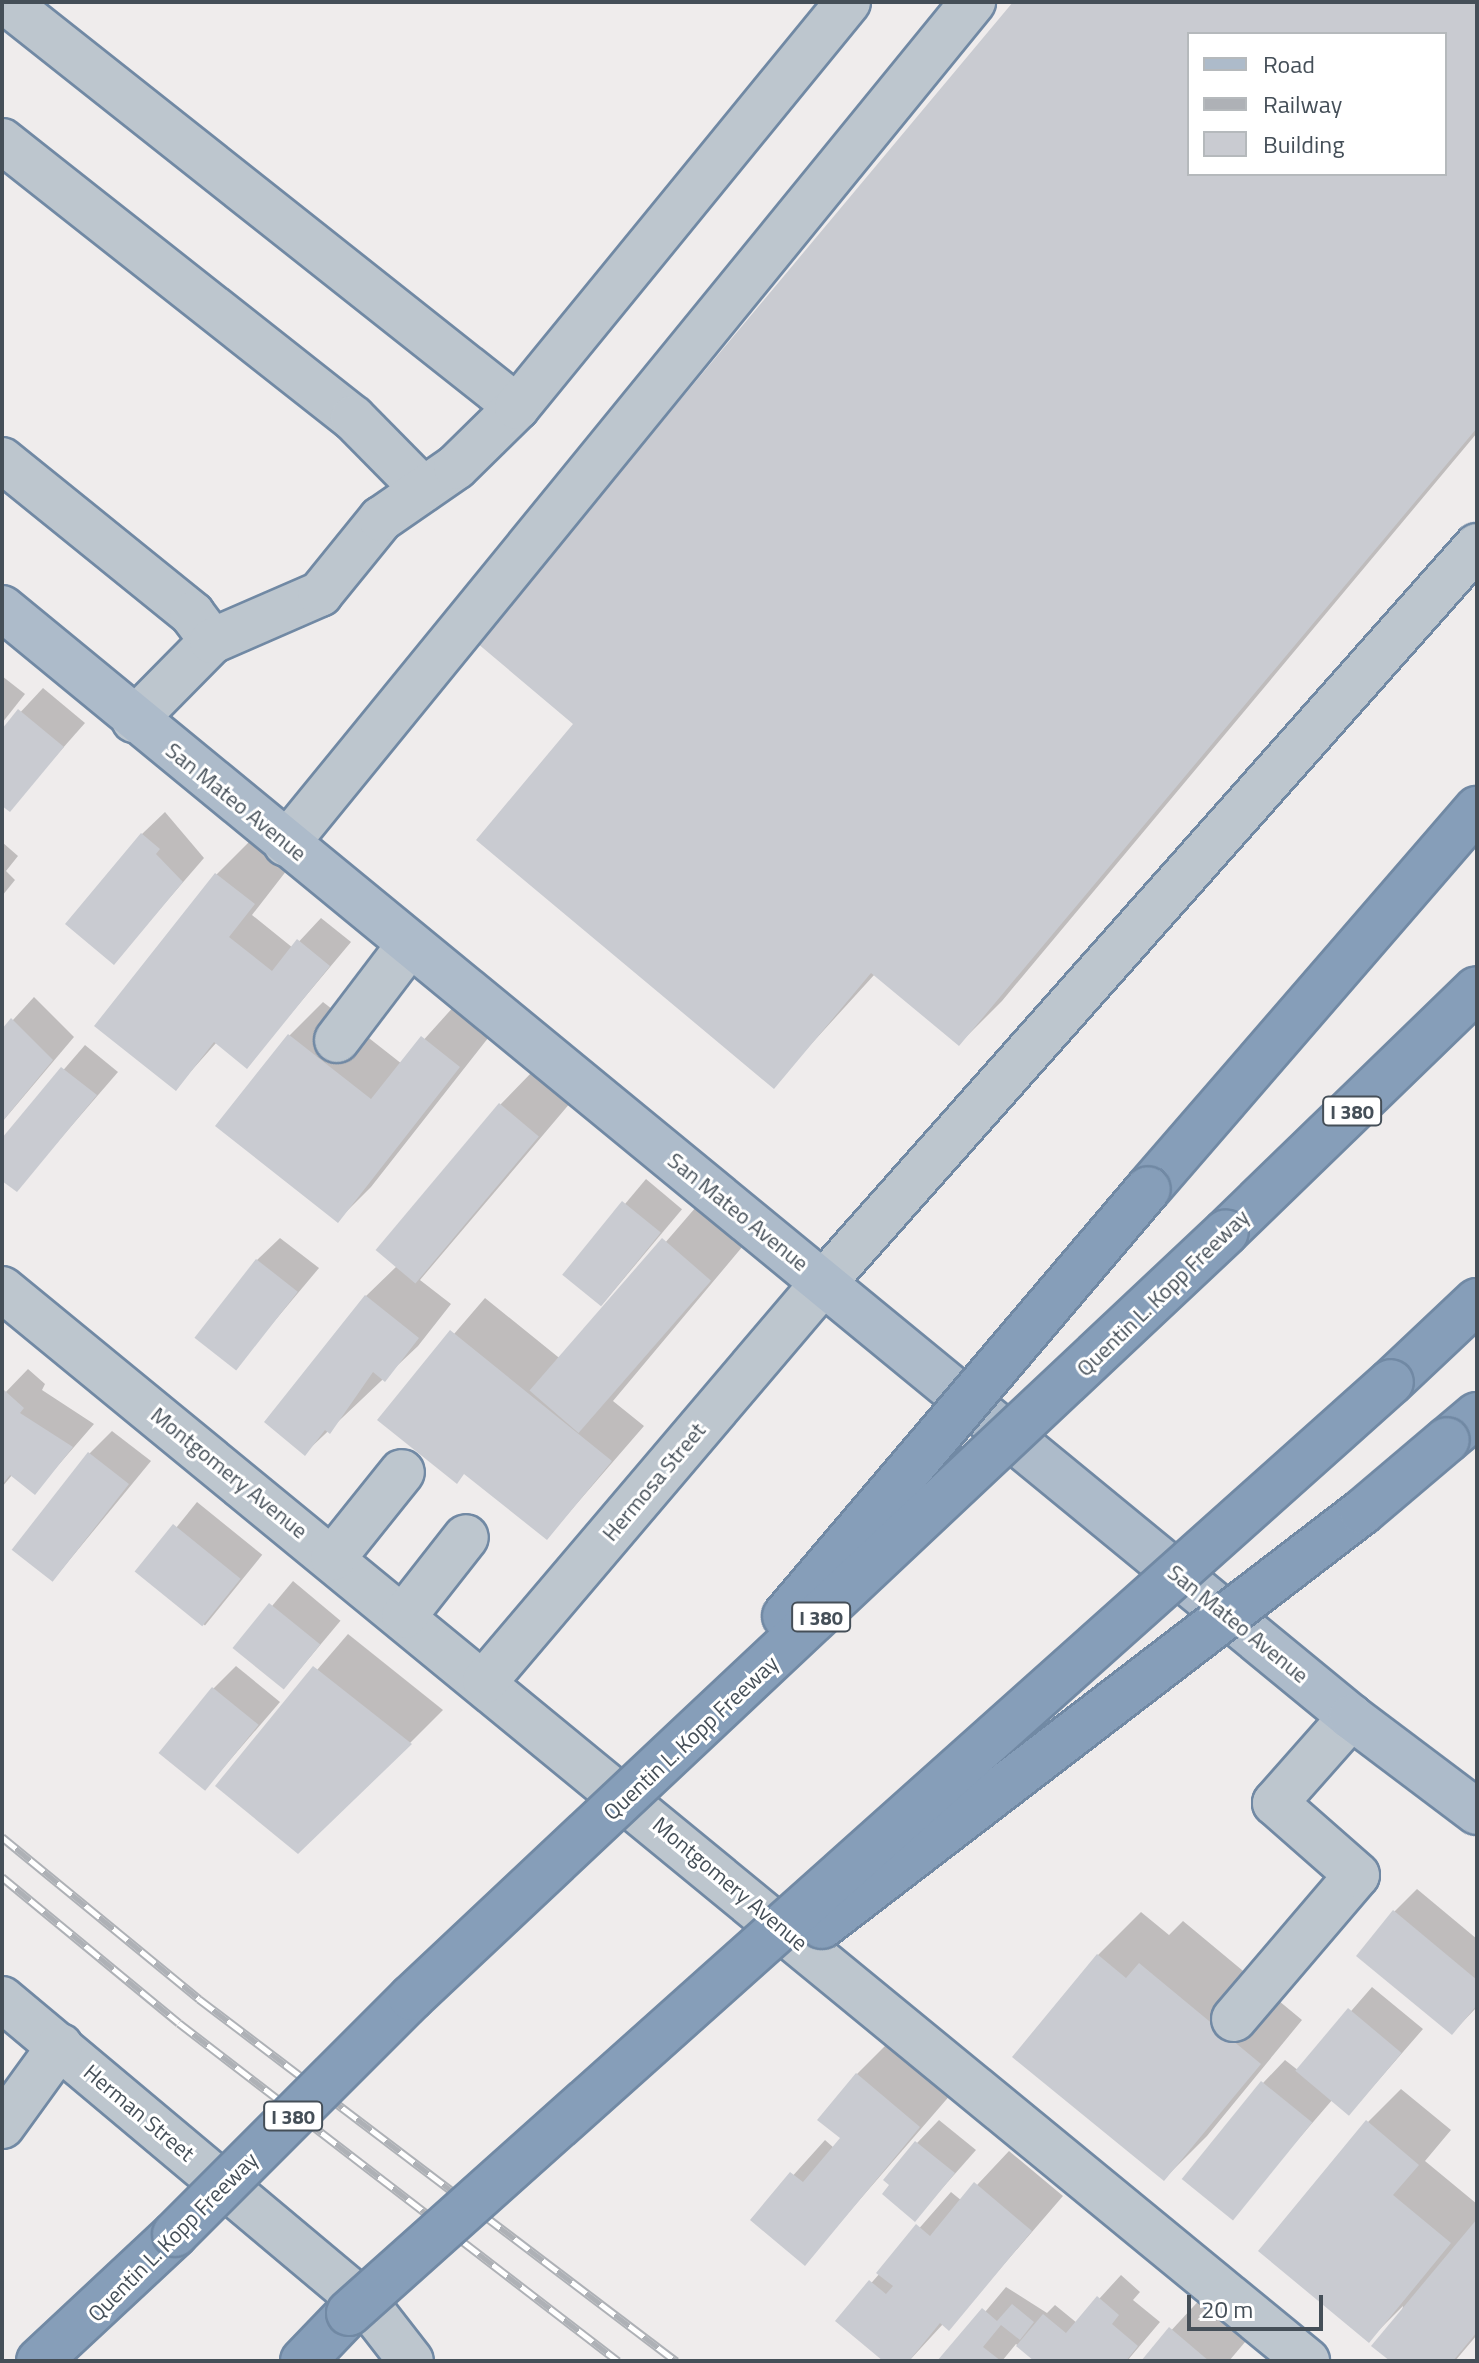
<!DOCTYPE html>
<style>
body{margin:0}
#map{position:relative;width:1479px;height:2363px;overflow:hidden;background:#efecec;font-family:"Titillium Web",sans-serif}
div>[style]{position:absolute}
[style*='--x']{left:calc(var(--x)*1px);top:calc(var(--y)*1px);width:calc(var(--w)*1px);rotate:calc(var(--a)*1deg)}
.shadow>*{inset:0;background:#0003;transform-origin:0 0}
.building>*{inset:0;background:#c9cbd1;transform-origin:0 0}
.roads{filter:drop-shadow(2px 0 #7189a4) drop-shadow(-2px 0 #7189a4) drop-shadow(0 2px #7189a4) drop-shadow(0 -2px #7189a4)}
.minor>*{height:44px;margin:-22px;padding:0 22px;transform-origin:22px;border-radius:22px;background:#bdc6ce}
.major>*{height:44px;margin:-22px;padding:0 22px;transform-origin:22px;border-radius:22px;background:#adbbca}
.highway>*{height:44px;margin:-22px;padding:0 22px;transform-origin:22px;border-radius:22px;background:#869eb9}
.rail>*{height:9px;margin-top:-4.5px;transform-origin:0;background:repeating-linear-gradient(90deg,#fff 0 18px,#aeb1b6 0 36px);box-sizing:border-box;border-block:2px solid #aeb1b6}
.bridges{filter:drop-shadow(2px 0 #7189a4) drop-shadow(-2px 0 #7189a4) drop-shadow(0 2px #7189a4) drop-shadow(0 -2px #7189a4)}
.highway-bridge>*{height:44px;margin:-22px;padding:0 22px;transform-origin:22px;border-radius:22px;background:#869eb9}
span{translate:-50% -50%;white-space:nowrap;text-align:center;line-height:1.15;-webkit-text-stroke:6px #fff;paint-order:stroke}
.shield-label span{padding:2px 6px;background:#fff;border:2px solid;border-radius:6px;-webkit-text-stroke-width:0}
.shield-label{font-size:20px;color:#454f58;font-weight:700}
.street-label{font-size:22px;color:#454f58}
.frame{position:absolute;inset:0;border:4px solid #454f58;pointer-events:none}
.legend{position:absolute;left:1187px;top:32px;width:260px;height:144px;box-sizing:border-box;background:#fff;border:2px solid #b5b9bc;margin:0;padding:10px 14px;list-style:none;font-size:24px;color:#454f58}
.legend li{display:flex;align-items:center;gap:16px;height:40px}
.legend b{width:40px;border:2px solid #b5b9bc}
.scale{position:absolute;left:1187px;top:2295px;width:136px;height:36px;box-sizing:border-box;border:4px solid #454f58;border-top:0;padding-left:10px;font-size:24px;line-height:28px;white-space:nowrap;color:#454f58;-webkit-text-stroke:6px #fff;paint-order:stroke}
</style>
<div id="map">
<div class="shadow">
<div style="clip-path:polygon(evenodd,1016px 2px,1477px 2px,1477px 433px,1002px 1001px,959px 1044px,875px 974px,773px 1086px,576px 723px,1016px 2px,1189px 34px,1445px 34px,1445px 174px,1189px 174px,1189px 34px)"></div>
<div style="clip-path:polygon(2px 676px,25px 694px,2px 723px)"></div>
<div style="clip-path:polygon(43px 688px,85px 723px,9px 809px,2px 803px,2px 732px)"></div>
<div style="clip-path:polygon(165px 812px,204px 858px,114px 962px,142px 834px)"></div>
<div style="clip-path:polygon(250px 841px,287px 870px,252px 915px,293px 948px,321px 918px,351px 942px,247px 1066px,217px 1042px,176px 1088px,96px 1026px,217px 874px)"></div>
<div style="clip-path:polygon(2px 842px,18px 856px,6px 871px,15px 880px,2px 896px)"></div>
<div style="clip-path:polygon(34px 997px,74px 1037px,2px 1122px,2px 1032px)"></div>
<div style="clip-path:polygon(323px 1002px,402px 1064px,456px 1004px,492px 1033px,371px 1187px,338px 1220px,289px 1036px)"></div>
<div style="clip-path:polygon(85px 1045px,118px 1072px,16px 1190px,2px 1178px,2px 1141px)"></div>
<div style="clip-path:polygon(533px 1071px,571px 1102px,420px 1280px,451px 1304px,418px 1346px,305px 1453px,366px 1296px,397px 1266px,500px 1105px)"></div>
<div style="left:646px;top:1179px;width:47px;height:125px;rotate:40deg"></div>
<div style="clip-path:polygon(696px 1207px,743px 1246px,613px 1401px,644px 1426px,547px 1538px,465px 1472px,380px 1420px,485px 1298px,563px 1361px)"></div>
<div style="clip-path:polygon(280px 1238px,319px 1268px,235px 1368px,257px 1260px)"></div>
<div style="clip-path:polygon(28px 1369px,45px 1384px,42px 1390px,94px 1424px,35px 1492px,13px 1474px,2px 1487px,2px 1396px)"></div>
<div style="clip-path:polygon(112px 1431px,151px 1461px,53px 1580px,89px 1454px)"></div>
<div style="left:197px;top:1502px;width:84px;height:91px;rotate:39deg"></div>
<div style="left:293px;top:1581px;width:62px;height:88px;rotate:40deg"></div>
<div style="clip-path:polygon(348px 1634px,443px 1710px,410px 1743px,218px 1785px)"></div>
<div style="clip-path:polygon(236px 1666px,280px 1702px,205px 1789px,213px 1689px)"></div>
<div style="clip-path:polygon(1417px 1889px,1477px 1939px,1477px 2007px,1452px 2033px,1394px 1912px)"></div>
<div style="clip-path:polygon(1141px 1912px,1169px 1935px,1183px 1921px,1302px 2020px,1207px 2136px,1164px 2179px,1015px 2056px,1098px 1955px)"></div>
<div style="clip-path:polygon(1372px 1987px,1423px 2029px,1350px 2113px,1333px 2099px,1231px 2217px,1263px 2083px,1285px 2060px,1299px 2071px)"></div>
<div style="clip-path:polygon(890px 2041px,952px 2093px,805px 2263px,753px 2220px,825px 2140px,834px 2148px,842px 2138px,857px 2074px)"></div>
<div style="clip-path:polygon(1401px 2089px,1451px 2130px,1425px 2161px,1477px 2204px,1477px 2335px,1455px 2361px,1393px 2361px,1403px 2306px,1368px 2341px,1368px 2122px)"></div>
<div style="clip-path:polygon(939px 2120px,976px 2150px,915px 2219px,917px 2143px)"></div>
<div style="clip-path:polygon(1009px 2151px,1063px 2196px,949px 2328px,943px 2324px,909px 2361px,886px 2361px,838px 2321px,951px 2192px,962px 2201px)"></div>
<div style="clip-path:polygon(1121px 2275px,1140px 2292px,1133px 2300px,1160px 2322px,1127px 2361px,1037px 2361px,1016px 2344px,1002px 2361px,944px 2361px,1006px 2287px,1047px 2313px,1055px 2305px,1077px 2323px)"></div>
<div style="clip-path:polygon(1204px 2295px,1251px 2335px,1229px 2361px,1143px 2361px)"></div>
</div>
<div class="building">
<div style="clip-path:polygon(evenodd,1013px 2px,1477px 2px,1477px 428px,959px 1046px,871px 973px,774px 1089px,476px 840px,573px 724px,477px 643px,1013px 2px,1189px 34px,1445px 34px,1445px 174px,1189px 174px,1189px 34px)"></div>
<div style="clip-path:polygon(18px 709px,64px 747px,10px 812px,2px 806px,2px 729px)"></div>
<div style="clip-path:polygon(141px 833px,160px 849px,156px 854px,183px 882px,114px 965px,65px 924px)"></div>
<div style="clip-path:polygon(215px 873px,255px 904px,229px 937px,272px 971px,297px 939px,330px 966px,247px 1069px,214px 1042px,176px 1091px,94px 1026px)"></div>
<div style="clip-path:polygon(11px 1018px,53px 1060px,2px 1122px,2px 1029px)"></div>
<div style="clip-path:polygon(288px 1034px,371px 1099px,421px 1036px,460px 1067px,338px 1223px,215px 1126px)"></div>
<div style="clip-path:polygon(61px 1067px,97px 1095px,17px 1192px,2px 1181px,2px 1138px)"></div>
<div style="left:499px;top:1103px;width:52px;height:192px;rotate:40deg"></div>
<div style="left:622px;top:1201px;width:50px;height:95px;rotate:39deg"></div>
<div style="left:662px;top:1238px;width:65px;height:202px;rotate:41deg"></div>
<div style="left:256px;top:1259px;width:53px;height:100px;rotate:38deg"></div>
<div style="clip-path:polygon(365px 1295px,419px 1338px,385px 1382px,373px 1372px,330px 1434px,325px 1430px,305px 1456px,264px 1422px)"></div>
<div style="clip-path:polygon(450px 1330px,612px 1461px,547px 1540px,464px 1474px,457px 1484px,377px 1420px)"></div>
<div style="clip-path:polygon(4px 1390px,24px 1408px,20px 1413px,73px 1447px,35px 1495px,10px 1475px,2px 1485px)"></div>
<div style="left:88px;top:1452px;width:52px;height:124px;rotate:38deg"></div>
<div style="left:173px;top:1524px;width:87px;height:61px;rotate:39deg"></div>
<div style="left:269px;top:1603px;width:66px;height:58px;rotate:39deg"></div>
<div style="clip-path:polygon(313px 1666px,412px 1744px,298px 1854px,215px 1786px)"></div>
<div style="left:212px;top:1687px;width:60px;height:85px;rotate:39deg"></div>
<div style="clip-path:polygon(1393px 1910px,1477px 1980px,1477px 2005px,1452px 2035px,1356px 1956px)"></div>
<div style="clip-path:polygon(1097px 1954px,1126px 1978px,1139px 1963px,1261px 2064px,1164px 2181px,1012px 2057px)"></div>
<div style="left:1348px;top:2008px;width:70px;height:82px;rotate:40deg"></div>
<div style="clip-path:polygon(856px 2073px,920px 2127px,805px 2266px,750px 2220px,790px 2172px,803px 2182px,840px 2138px,817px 2120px)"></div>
<div style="left:1261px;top:2081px;width:66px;height:126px;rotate:39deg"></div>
<div style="clip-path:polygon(1366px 2120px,1419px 2165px,1393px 2195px,1451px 2243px,1369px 2343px,1258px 2251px)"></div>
<div style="clip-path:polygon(915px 2141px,955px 2173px,915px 2222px,882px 2194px,889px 2185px,883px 2180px)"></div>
<div style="clip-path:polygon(974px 2182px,1032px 2231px,949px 2331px,940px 2323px,909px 2361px,883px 2361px,835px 2321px,869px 2280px,886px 2294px,893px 2286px,876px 2273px,916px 2224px,930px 2236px)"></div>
<div style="clip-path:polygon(1477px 2219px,1477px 2332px,1453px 2361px,1390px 2361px,1371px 2346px)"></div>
<div style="clip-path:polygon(1097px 2296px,1119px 2315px,1112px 2324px,1138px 2346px,1126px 2361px,1034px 2361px,1016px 2346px,1043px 2314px,1066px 2333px)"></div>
<div style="clip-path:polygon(1012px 2304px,1034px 2322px,1020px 2340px,1001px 2325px,983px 2347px,1001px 2361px,937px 2361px,982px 2308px,997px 2321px)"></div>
<div style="clip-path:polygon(1169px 2327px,1209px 2361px,1141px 2361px)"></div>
</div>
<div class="roads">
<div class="minor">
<div style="--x:6;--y:2;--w:652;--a:38.4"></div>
<div style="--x:2;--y:141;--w:447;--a:38.3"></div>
<div style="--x:353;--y:418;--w:100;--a:45.4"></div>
<div style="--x:2;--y:460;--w:245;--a:39"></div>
<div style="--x:192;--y:614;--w:34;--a:53"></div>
<div style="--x:134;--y:720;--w:111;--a:-45.4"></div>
<div style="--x:212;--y:641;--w:118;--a:-23.5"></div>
<div style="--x:320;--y:594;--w:97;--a:-50.9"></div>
<div style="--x:381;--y:519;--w:91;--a:-34.7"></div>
<div style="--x:456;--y:467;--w:86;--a:-44.5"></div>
<div style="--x:517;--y:407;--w:523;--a:-50.74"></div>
<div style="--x:286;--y:844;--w:1087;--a:-50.79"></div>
<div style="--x:337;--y:1040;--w:119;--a:-52.8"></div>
<div style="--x:2;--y:1289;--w:1689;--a:39.4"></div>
<div style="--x:333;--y:1558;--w:110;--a:-51.3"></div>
<div style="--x:404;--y:1616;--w:100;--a:-51.9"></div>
<div style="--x:485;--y:1681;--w:524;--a:-49.65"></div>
<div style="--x:824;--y:1282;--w:984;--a:-48.42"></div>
<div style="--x:2;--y:1999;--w:479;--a:40"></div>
<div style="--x:369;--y:2307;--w:68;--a:52.1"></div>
<div style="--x:1234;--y:2019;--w:189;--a:-49.5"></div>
<div style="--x:1357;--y:1875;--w:109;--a:-138.7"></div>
<div style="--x:1275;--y:1803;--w:115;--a:-48.5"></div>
<div style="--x:2;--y:2126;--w:99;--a:-54.1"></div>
</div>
<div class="major">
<div style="--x:2;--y:608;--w:1746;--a:39.42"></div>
<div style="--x:1351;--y:1717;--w:158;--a:37"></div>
</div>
<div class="highway">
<div style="--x:1148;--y:1189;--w:503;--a:-49.11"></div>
<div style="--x:1226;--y:1232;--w:349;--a:-44.1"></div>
<div style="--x:1391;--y:1382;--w:118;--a:-43.3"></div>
<div style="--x:1447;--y:1440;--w:39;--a:-40"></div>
<div style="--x:39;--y:2361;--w:186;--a:-43"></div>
<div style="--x:303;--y:2361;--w:66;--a:-46.2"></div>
</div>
</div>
<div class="rail">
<div style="--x:2;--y:1837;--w:255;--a:39.4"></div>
<div style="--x:199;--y:1999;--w:599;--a:37.2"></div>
<div style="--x:2;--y:1877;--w:229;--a:39.5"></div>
<div style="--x:179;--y:2023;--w:554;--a:37.59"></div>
</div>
<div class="bridges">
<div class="highway-bridge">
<div style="--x:785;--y:1616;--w:560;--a:-49.63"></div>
<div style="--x:822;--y:1926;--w:680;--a:-37.48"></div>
<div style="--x:1362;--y:1512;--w:111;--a:-40.3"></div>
<div style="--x:175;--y:2234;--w:334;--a:-45"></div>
<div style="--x:411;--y:1998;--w:1118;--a:-43.22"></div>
<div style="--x:349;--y:2313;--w:1397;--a:-41.78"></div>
</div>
</div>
<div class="shield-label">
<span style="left:1352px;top:1111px">I 380</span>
<span style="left:821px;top:1617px">I 380</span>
<span style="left:293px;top:2116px">I 380</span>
</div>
<div class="street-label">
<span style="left:236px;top:802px;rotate:39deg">San Mateo Avenue</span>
<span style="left:738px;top:1212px;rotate:39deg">San Mateo Avenue</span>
<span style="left:1163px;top:1293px;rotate:-44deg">Quentin L. Kopp Freeway</span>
<span style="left:229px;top:1473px;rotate:39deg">Montgomery Avenue</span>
<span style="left:654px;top:1482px;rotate:-50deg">Hermosa Street</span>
<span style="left:1238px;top:1624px;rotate:39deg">San Mateo Avenue</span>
<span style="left:691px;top:1738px;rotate:-43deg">Quentin L. Kopp Freeway</span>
<span style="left:730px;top:1884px;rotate:40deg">Montgomery Avenue</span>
<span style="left:139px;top:2113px;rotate:40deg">Herman Street</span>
<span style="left:173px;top:2237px;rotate:-45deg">Quentin L. Kopp Freeway</span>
</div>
<div class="frame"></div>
<ul class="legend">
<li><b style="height:10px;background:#adbbca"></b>Road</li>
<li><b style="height:10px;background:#aeb1b6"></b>Railway</li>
<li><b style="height:22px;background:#c9cbd1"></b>Building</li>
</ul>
<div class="scale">20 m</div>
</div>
